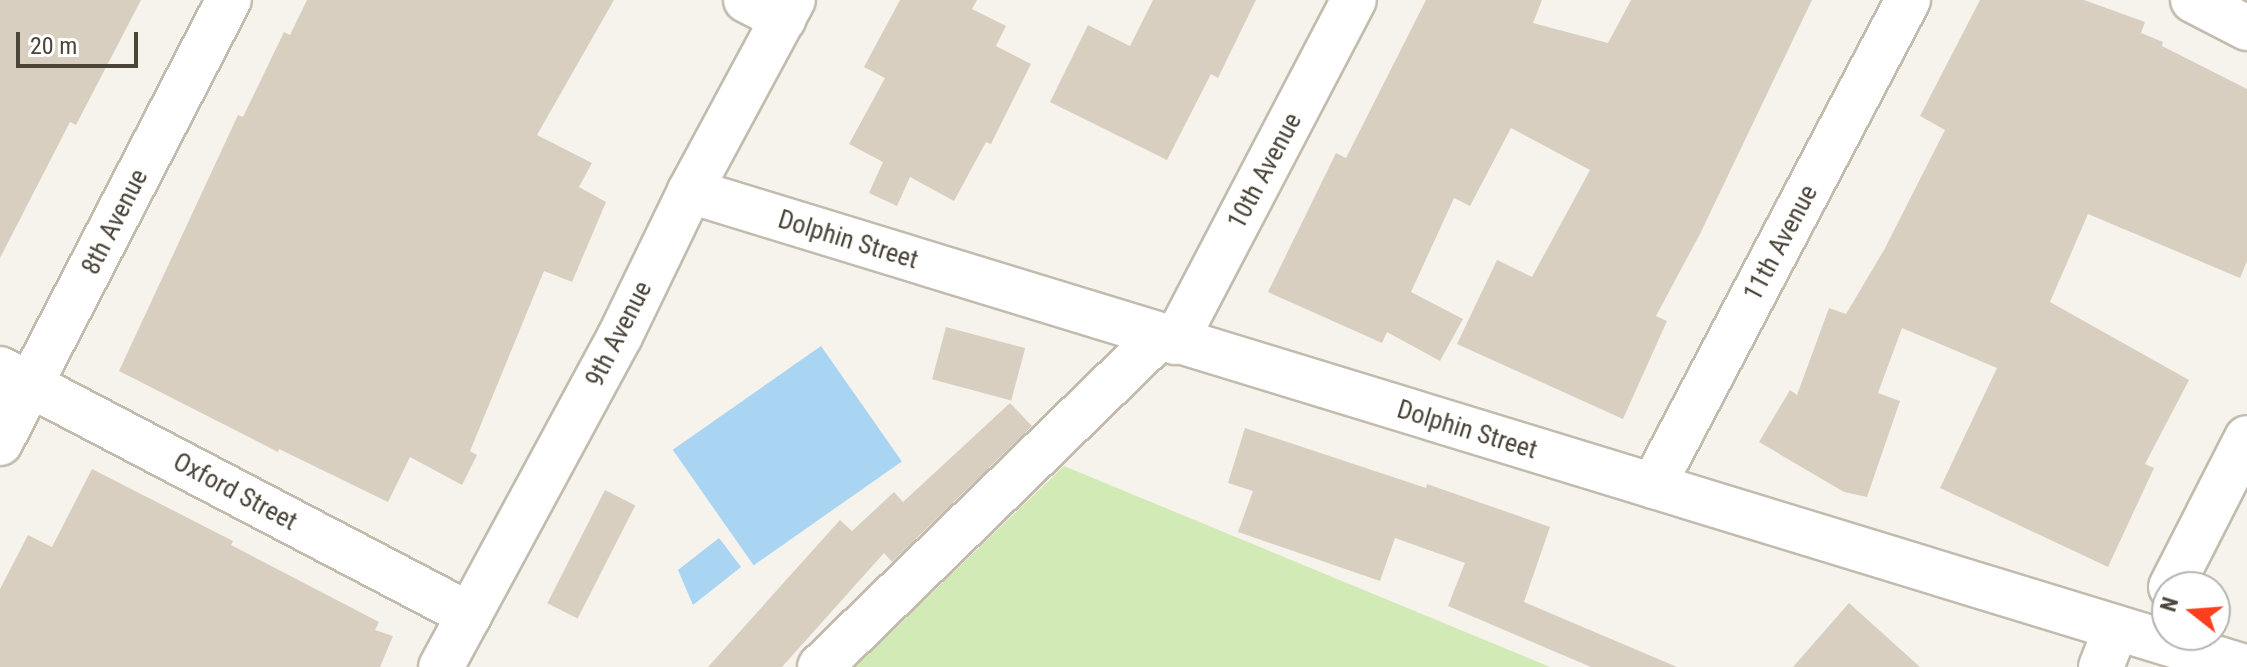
<!DOCTYPE html>
<style>
body{margin:0}
#map{position:relative;width:2247px;height:667px;overflow:hidden;background:#f6f3ec;font-family:"Roboto Condensed",sans-serif}
div>[style]{position:absolute}
[style*='--x']{left:calc(var(--x)*1px);top:calc(var(--y)*1px);width:calc(var(--w)*1px);rotate:calc(var(--a)*1deg)}
.green>*{inset:0;background:#d2eab5}
.water>*{inset:0;background:#a9d4f2;transform-origin:0 0}
.building>*{inset:0;background:#d8cfc1;transform-origin:0 0}
.roads{filter:drop-shadow(2px 0 #c2bbae) drop-shadow(-2px 0 #c2bbae) drop-shadow(0 2px #c2bbae) drop-shadow(0 -2px #c2bbae)}
.minor>*{height:44px;margin:-22px;padding:0 22px;transform-origin:22px;border-radius:22px;background:#fff}
span{translate:-50% -50%;white-space:nowrap;text-align:center;line-height:1.15;-webkit-text-stroke:8px #fff;paint-order:stroke}
.street-label{font-size:26px;color:#4b4439}
.north{position:absolute;left:2151px;top:571px;width:80px;height:80px;box-sizing:border-box;background:#fff;border:2px solid #b7b4b0;border-radius:50%;rotate:287deg;font-size:22px;font-weight:700;line-height:32px;text-align:center;color:#4b4439}
.north::after{content:'';display:block;margin:auto;width:28px;height:36px;background:#fc3f1d;clip-path:polygon(50% 0,100% 100%,50% 72%,0 100%)}
.scale{position:absolute;left:16px;top:32px;width:122px;height:36px;box-sizing:border-box;border:4px solid #4b4439;border-top:0;padding-left:10px;font-size:24px;line-height:28px;white-space:nowrap;color:#4b4439;-webkit-text-stroke:6px #fff;paint-order:stroke}
</style>
<div id="map">
<div class="green">
<div style="clip-path:polygon(1064px 466px,1550px 667px,855px 667px)"></div>
</div>
<div class="water">
<div style="left:821px;top:346px;width:141px;height:181px;rotate:55deg"></div>
<div style="clip-path:polygon(719px 538px,741px 567px,693px 605px,678px 570px)"></div>
</div>
<div class="building">
<div style="clip-path:polygon(0 0,141px 0,76px 125px,70px 122px,0 258px)"></div>
<div style="clip-path:polygon(307px 0,614px 0,537px 135px,592px 163px,579px 187px,606px 202px,572px 282px,544px 271px,470px 451px,477px 455px,462px 485px,410px 457px,388px 502px,279px 449px,278px 452px,119px 371px,238px 115px,243px 117px,284px 32px,290px 35px)"></div>
<div style="clip-path:polygon(900px 0,977px 0,972px 9px,1006px 26px,996px 46px,1031px 64px,991px 144px,986px 142px,954px 201px,910px 177px,897px 206px,869px 193px,883px 162px,849px 144px,885px 78px,864px 67px)"></div>
<div style="clip-path:polygon(1153px 0,1256px 0,1218px 78px,1211px 74px,1167px 160px,1050px 102px,1088px 25px,1130px 46px)"></div>
<div style="clip-path:polygon(1426px 0,1542px 0,1533px 23px,1608px 43px,1631px 0,1812px 0,1700px 234px,1656px 316px,1667px 321px,1623px 419px,1457px 344px,1497px 260px,1532px 277px,1590px 170px,1511px 128px,1470px 206px,1454px 198px,1411px 292px,1463px 319px,1440px 361px,1387px 332px,1382px 343px,1268px 292px,1336px 153px,1346px 158px)"></div>
<div style="clip-path:polygon(1980px 0,2084px 0,2145px 22px,2141px 33px,2163px 42px,2162px 46px,2247px 89px,2247px 261px,2240px 278px,2088px 214px,2050px 302px,2189px 380px,2145px 464px,2154px 468px,2108px 567px,1940px 488px,1997px 368px,1902px 328px,1878px 393px,1900px 401px,1867px 497px,1844px 492px,1759px 442px,1790px 390px,1797px 395px,1829px 308px,1846px 314px,1884px 250px,1945px 130px,1920px 116px)"></div>
<div style="left:946px;top:327px;width:82px;height:54px;rotate:15deg"></div>
<div style="clip-path:polygon(1010px 403px,1032px 426px,892px 562px,884px 553px,782px 667px,708px 667px,840px 520px,852px 531px,894px 492px,903px 502px)"></div>
<div style="clip-path:polygon(1245px 428px,1426px 488px,1427px 484px,1550px 527px,1524px 602px,1677px 667px,1591px 667px,1448px 606px,1465px 563px,1395px 538px,1380px 581px,1238px 532px,1253px 491px,1228px 483px)"></div>
<div style="clip-path:polygon(92px 469px,233px 541px,231px 545px,379px 622px,375px 630px,393px 636px,380px 667px,0 667px,0 589px,28px 535px,52px 547px)"></div>
<div style="left:605px;top:490px;width:34px;height:127px;rotate:27deg"></div>
<div style="clip-path:polygon(1849px 603px,1920px 667px,1793px 667px)"></div>
</div>
<div class="roads">
<div class="minor">
<div style="--x:746;--y:0;--w:42;--a:27.2"></div>
<div style="--x:2193;--y:0;--w:61;--a:27.4"></div>
<div style="--x:690;--y:191;--w:1626;--a:17.02"></div>
<div style="--x:1175;--y:342;--w:386;--a:-62.4"></div>
<div style="--x:0;--y:369;--w:530;--a:27.63"></div>
<div style="--x:0;--y:443;--w:499;--a:-62.7"></div>
<div style="--x:1653;--y:486;--w:549;--a:-62.31"></div>
<div style="--x:2171;--y:587;--w:167;--a:-63"></div>
<div style="--x:441;--y:667;--w:376;--a:-61.6"></div>
<div style="--x:620;--y:336;--w:161;--a:-64.2"></div>
<div style="--x:690;--y:191;--w:217;--a:-61.7"></div>
<div style="--x:820;--y:667;--w:473;--a:-44.2"></div>
<div style="--x:2101;--y:667;--w:41;--a:-68.5"></div>
</div>
</div>
<div class="street-label">
<span style="left:1265px;top:171px;rotate:-62deg">10th Avenue</span>
<span style="left:115px;top:222px;rotate:-63deg">8th Avenue</span>
<span style="left:848px;top:240px;rotate:17deg">Dolphin Street</span>
<span style="left:1781px;top:243px;rotate:-62deg">11th Avenue</span>
<span style="left:619px;top:334px;rotate:-63deg">9th Avenue</span>
<span style="left:1467px;top:430px;rotate:17deg">Dolphin Street</span>
<span style="left:235px;top:492px;rotate:28deg">Oxford Street</span>
</div>
<div class="north">N</div>
<div class="scale">20 m</div>
</div>
